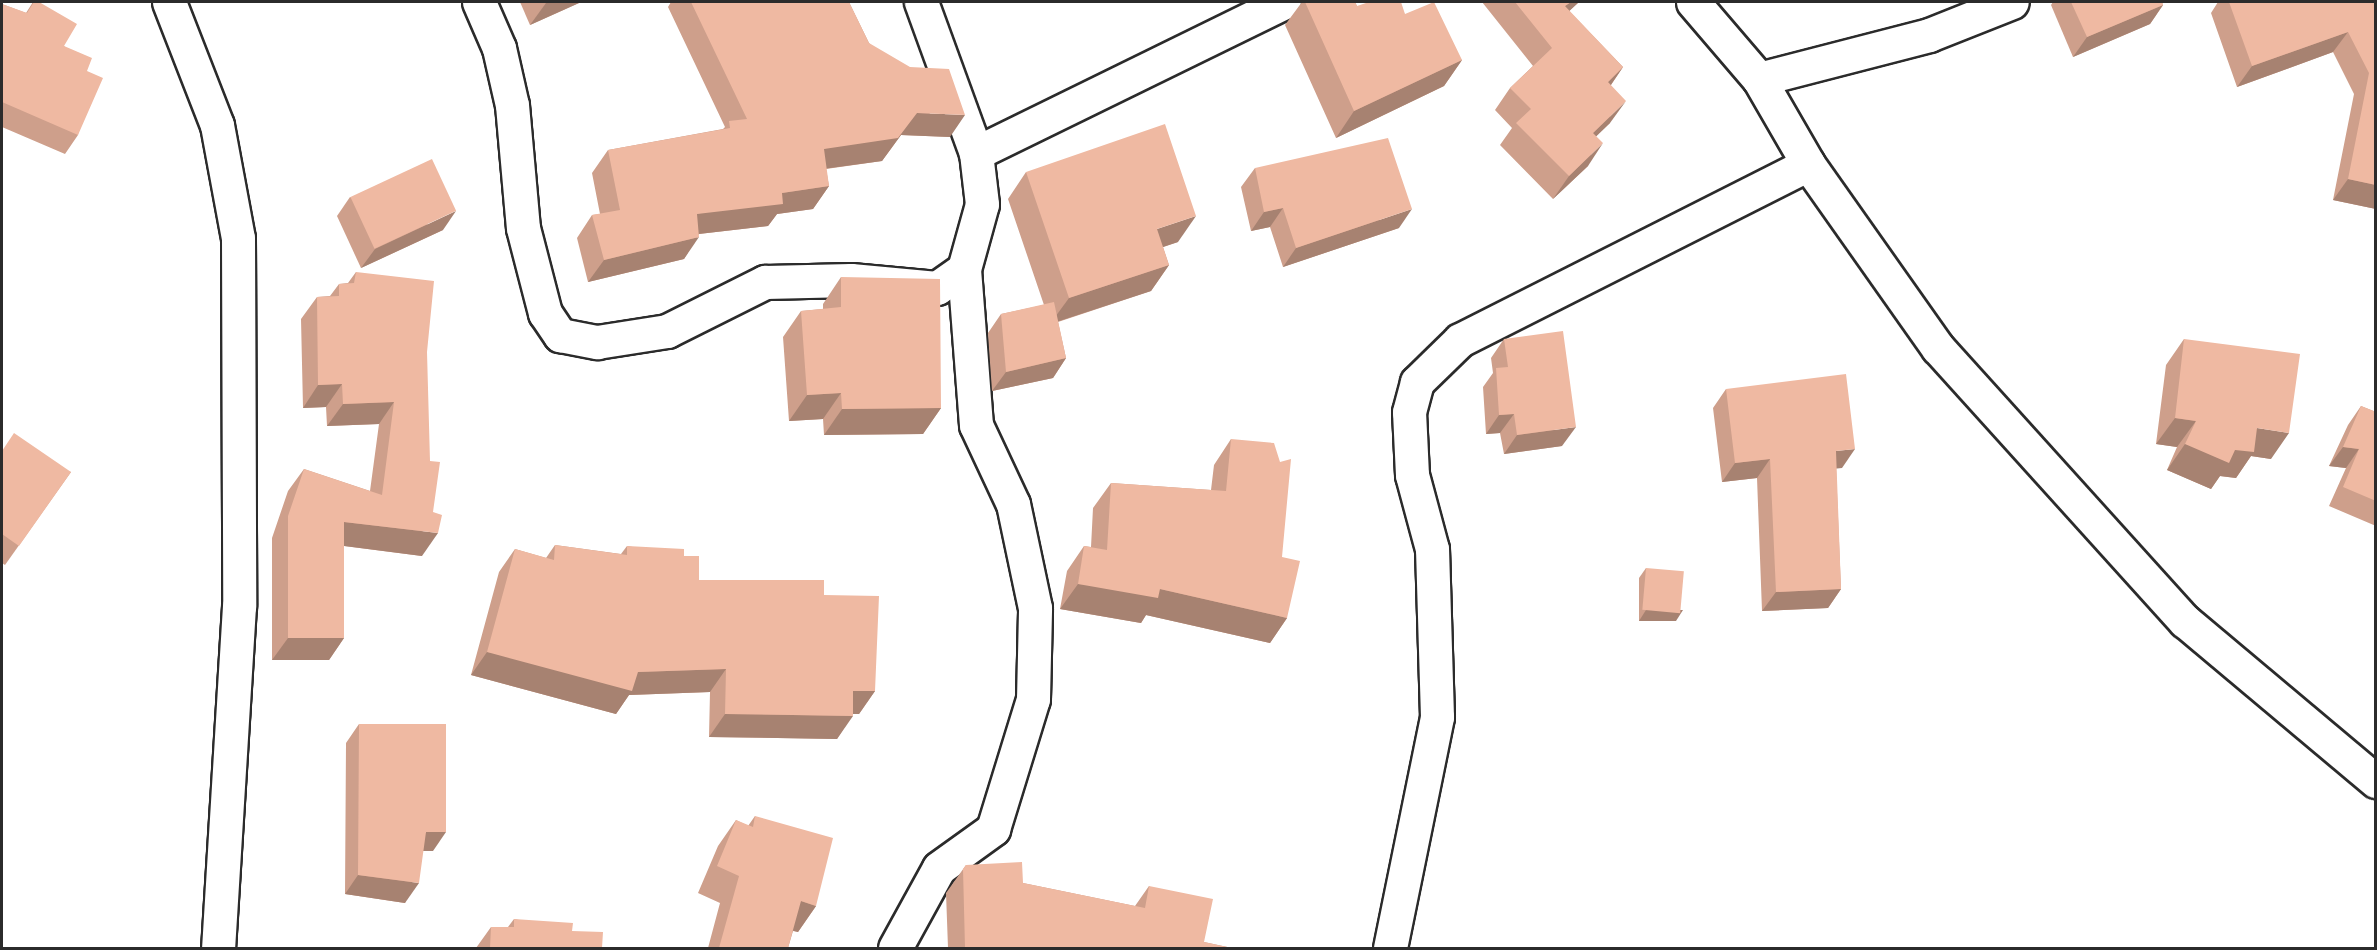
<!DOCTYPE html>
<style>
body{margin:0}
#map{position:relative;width:2377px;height:950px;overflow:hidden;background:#fff;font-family:"Architects Daughter",sans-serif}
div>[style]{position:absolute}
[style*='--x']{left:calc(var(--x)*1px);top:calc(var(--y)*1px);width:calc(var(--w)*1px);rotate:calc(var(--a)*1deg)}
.roads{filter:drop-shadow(2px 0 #2b2b2b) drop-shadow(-2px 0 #2b2b2b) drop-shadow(0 2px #2b2b2b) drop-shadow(0 -2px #2b2b2b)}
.minor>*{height:33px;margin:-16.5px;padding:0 16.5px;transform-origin:16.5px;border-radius:16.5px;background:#fff}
.wall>*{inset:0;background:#ce9f8b}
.shaded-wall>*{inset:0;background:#a78271}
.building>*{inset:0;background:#efb9a2;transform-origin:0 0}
span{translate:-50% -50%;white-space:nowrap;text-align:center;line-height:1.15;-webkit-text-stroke:6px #fff;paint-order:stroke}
.frame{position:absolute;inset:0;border:3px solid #2b2b2b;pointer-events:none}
</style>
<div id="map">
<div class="roads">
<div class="minor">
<div style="--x:169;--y:2;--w:132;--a:68.7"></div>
<div style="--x:217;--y:125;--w:115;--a:79.5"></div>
<div style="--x:238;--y:238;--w:368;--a:89.8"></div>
<div style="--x:239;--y:606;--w:343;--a:93.5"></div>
<div style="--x:479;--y:2;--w:50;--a:66.5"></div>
<div style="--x:499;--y:48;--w:58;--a:77.2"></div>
<div style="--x:512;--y:105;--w:123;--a:84.9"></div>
<div style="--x:523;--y:228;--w:88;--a:75.5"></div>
<div style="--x:545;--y:313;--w:27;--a:56"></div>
<div style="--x:560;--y:335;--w:38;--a:11"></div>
<div style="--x:597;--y:342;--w:71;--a:-8.9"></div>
<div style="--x:667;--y:331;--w:110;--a:-26.6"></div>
<div style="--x:765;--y:282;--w:86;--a:-1.3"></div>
<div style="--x:851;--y:280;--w:86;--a:5.3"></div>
<div style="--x:937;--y:288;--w:33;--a:-35"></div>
<div style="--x:1693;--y:2;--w:101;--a:49.4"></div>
<div style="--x:1759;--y:79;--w:98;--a:60"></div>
<div style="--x:1808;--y:164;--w:225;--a:54.8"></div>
<div style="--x:1938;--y:348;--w:368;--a:47.9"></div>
<div style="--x:2185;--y:621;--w:249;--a:40"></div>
<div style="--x:1759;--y:79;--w:176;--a:-14.5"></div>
<div style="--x:1929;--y:35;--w:89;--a:-21.7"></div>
<div style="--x:976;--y:153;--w:343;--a:-26.1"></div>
<div style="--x:895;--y:948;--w:91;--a:-61.2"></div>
<div style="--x:939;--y:868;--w:67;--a:-35.8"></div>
<div style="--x:993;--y:829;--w:136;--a:-72.9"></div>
<div style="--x:1033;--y:699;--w:91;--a:-88.7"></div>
<div style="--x:1035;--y:608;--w:106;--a:-101.9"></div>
<div style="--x:1013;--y:504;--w:87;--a:-115.1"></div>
<div style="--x:976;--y:425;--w:156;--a:-94.4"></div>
<div style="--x:964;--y:269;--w:67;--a:-74.5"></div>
<div style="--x:982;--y:204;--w:51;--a:-96.7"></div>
<div style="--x:976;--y:153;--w:161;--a:-110"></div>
<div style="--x:1390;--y:948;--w:236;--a:-78.5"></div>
<div style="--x:1437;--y:717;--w:168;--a:-91.7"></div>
<div style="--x:1432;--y:549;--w:77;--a:-105.1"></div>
<div style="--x:1412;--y:475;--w:63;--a:-92.7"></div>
<div style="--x:1409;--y:412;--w:31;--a:-75"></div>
<div style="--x:1417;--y:382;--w:60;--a:-44.3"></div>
<div style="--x:1460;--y:340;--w:390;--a:-26.8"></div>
</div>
</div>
<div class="wall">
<div style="clip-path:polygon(33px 2px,64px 46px,87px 71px,78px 135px,65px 154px,2px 127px,2px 4px,26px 13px)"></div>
<div style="clip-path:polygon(520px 2px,580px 2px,579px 3px,530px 25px)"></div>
<div style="clip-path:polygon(671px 2px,849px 2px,869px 43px,950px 137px,901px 135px,882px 161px,826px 169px,829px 186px,813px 209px,777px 214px,768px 226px,699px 234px,684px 259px,588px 282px,577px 238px,592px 215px,600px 214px,592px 173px,608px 150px,723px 129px,725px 127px,668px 7px)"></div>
<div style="clip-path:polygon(1302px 2px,1355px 2px,1357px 6px,1405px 14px,1462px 60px,1444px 86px,1336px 138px,1285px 25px)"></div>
<div style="clip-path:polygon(1482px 2px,1579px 2px,1569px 11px,1623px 67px,1611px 85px,1610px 123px,1596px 136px,1588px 166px,1553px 199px,1500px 145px,1512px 128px,1495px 110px,1510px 88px,1533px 66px)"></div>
<div style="clip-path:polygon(2053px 2px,2162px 2px,2163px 5px,2150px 24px,2073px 57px,2051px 5px)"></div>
<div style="clip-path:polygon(2218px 2px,2376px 2px,2376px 209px,2333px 200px,2354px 94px,2333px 52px,2237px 87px,2211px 13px)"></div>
<div style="clip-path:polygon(1255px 168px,1399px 228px,1283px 267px,1270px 227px,1251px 231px,1241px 187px)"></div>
<div style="clip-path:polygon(1026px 172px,1178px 242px,1163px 247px,1169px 265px,1151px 291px,1058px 322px,1066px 358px,1053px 378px,992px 391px,988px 333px,1001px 314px,1044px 305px,1008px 199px)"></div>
<div style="clip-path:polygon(350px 197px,443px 230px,361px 268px,337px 216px)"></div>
<div style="clip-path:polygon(356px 272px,427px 352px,422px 556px,344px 546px,344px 638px,329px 660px,272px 660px,272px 538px,288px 491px,304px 469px,370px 491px,379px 424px,327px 426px,326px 407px,303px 408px,301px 319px,317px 297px,330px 296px,339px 284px,348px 283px)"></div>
<div style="clip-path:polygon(841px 277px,941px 408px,923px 434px,824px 435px,823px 419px,789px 421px,783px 337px,801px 311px,823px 309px,823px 304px)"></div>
<div style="clip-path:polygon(1504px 339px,1562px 446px,1504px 454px,1500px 433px,1486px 434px,1483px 387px,1493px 373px,1491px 358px)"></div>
<div style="clip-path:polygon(2184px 339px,2271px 459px,2251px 456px,2236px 478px,2220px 476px,2211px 489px,2167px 470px,2177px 447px,2156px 444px,2166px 365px)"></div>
<div style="clip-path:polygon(1726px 389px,1842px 468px,1836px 468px,1841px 589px,1828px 608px,1762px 611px,1757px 478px,1722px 482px,1713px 408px)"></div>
<div style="clip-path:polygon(2361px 406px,2376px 412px,2376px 526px,2329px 506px,2346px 468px,2329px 466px,2348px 425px)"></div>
<div style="clip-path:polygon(1231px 439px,1282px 557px,1287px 618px,1270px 643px,1146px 615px,1141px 623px,1060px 609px,1067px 571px,1084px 546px,1091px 547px,1093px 508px,1111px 483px,1211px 490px,1214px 465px)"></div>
<div style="clip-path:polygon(2px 451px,71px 472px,5px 565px,2px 563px)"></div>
<div style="clip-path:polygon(555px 545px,621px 554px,627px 546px,684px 556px,699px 580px,824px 595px,875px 691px,859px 714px,853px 714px,837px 739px,709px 737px,710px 692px,629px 695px,616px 714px,471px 675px,499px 572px,515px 549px,546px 558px)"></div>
<div style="clip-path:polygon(1646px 568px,1676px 621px,1639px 621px,1639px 578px)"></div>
<div style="clip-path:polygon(359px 724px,433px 851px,423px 851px,405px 903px,345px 894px,346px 743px)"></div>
<div style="clip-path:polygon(755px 816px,816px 906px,798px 932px,793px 931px,788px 948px,708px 948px,720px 903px,698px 893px,718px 846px,736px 820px,748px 826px)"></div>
<div style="clip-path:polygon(966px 865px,1023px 883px,1135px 906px,1149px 886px,1204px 942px,1232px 948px,948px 948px,946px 893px)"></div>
<div style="clip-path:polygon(514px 919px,572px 931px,602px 948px,476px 948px,491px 927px,508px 927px)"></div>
</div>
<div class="shaded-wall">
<div style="clip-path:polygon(548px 2px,580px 2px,579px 3px,530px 25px,546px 3px)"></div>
<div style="clip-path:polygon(1571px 2px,1579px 2px,1550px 29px,1565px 6px)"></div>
<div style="clip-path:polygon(2163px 5px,2150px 24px,2073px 57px,2087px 37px)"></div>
<div style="clip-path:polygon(2348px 32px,2333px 52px,2237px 87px,2252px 66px)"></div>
<div style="clip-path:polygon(1462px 60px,1444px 86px,1336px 138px,1354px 111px)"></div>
<div style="clip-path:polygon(1623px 67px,1608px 89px,1608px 82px)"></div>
<div style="clip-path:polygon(1626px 101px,1610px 123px,1577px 155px,1593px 133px)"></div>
<div style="clip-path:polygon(917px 113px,965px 115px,950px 137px,901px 135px,882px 161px,808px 171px,824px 149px)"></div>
<div style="clip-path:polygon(1603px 143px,1588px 166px,1553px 199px,1569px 176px)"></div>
<div style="clip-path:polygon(2348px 179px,2376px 185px,2376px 209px,2333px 200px)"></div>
<div style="clip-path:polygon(829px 186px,813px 209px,777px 214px,768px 226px,681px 236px,697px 214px,782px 193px)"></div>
<div style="clip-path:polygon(1283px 208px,1270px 227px,1251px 231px,1264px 212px)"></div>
<div style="clip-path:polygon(1412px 209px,1399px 228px,1283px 267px,1296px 248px)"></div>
<div style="clip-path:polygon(456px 211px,443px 230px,361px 268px,375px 249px)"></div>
<div style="clip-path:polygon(1196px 216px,1178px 242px,1139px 255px,1157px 229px)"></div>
<div style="clip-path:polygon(699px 237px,684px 259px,588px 282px,604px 260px)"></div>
<div style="clip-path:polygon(1169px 265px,1151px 291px,1050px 324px,1069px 298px)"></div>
<div style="clip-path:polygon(1066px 358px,1053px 378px,992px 391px,1006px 372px)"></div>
<div style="clip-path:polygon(342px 384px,326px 407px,303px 408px,318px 385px)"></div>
<div style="clip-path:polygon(841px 393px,823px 419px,789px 421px,807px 395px)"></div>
<div style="clip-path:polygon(394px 402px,379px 424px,327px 426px,343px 404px)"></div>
<div style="clip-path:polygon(941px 408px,923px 434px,824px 435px,842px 409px)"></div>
<div style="clip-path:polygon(1514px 414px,1500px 433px,1486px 434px,1499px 415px)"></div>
<div style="clip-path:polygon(2175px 418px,2196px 421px,2177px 447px,2156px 444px)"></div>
<div style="clip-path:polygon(1576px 427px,1562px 446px,1504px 454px,1517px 435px)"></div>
<div style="clip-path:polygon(2257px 428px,2289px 433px,2271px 459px,2251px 456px,2236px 478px,2220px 476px,2211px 489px,2167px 470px,2185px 444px,2235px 450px)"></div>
<div style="clip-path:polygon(2343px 447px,2359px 449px,2346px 468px,2329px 466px)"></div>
<div style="clip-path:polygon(1855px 449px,1842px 468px,1822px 470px,1836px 451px)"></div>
<div style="clip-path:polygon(1770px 459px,1757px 478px,1722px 482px,1735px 463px)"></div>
<div style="clip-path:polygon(344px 522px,438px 533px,422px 556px,329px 544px)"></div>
<div style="clip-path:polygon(1078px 584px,1160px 589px,1287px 618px,1270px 643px,1146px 615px,1141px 623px,1060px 609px)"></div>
<div style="clip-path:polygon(1841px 589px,1828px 608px,1762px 611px,1776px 592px)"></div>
<div style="clip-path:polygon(1646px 610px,1683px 610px,1676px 621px,1639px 621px)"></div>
<div style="clip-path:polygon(288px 638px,344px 638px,329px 660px,272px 660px)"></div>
<div style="clip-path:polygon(487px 652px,638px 672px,726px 669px,710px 692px,629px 695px,616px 714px,471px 675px)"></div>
<div style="clip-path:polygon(853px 691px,875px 691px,859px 714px,837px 714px)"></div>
<div style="clip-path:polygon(725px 714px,853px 716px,837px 739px,709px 737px)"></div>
<div style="clip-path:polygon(426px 832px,446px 832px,433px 851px,412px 851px)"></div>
<div style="clip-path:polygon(358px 875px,419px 883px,405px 903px,345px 894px)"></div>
<div style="clip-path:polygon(801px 901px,816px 906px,798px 932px,783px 928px)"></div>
</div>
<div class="building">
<div style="clip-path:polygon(34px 2px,39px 2px,77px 24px,64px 46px,92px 58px,87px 71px,103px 78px,78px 135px,2px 102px,2px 4px,27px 13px)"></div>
<div style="clip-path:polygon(691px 2px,849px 2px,869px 43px,910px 67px,949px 69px,965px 115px,917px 113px,898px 138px,824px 149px,829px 186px,782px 193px,783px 204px,697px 214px,699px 237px,604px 260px,592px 215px,620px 210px,608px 150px,730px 128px,729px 121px,747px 119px)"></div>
<div style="clip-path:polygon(1305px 2px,1355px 2px,1357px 6px,1369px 2px,1401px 2px,1405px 14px,1434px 2px,1462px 60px,1354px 111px)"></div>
<div style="clip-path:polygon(1515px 2px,1571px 2px,1565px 6px,1623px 67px,1608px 82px,1626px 101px,1593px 133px,1603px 143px,1569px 176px,1516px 123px,1531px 109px,1510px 88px,1552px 48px)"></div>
<div style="clip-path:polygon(2071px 2px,2162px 2px,2163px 5px,2087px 37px)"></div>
<div style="clip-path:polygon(2229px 2px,2376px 2px,2376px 185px,2348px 179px,2369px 73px,2348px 32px,2252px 66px)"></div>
<div style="clip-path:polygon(1165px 124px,1196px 216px,1157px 229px,1169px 265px,1069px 298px,1026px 172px)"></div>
<div style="clip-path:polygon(1388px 138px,1412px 209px,1296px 248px,1283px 208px,1264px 212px,1255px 168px)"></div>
<div style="left:432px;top:159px;width:57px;height:90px;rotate:65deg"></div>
<div style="clip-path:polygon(356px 272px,434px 281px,427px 352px,430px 461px,440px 462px,433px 512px,442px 515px,438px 533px,344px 522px,344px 638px,288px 638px,288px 516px,304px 469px,382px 495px,394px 402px,343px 404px,342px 384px,318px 385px,317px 297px,339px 296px,339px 284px,354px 283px)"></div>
<div style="clip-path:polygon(841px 277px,940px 279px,941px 408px,842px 409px,841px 393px,807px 395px,801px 311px,841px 307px)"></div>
<div style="clip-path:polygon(1054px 302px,1066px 358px,1006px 372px,1001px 314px)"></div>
<div style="clip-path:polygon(1563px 331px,1576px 427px,1517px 435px,1514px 414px,1499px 415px,1496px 368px,1508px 367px,1504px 339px)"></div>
<div style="clip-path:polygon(2184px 339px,2300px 354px,2289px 433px,2257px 428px,2254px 452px,2235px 450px,2229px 463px,2185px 444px,2196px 421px,2175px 418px)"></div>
<div style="clip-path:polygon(1846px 374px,1855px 449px,1836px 451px,1841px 589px,1776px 592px,1770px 459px,1735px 463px,1726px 389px)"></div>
<div style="clip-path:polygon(2361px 406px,2376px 412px,2376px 501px,2343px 487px,2359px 449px,2343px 447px)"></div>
<div style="clip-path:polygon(14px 433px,71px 472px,19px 546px,2px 534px,2px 451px)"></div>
<div style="clip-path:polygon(1231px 439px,1274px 443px,1280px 462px,1291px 459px,1282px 557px,1300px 561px,1287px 618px,1160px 589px,1158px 598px,1078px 584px,1084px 546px,1107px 550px,1111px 483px,1226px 491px)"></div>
<div style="clip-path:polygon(555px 545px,627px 555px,627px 546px,684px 549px,684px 556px,699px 556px,699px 580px,824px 580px,824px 595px,879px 596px,875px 691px,853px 691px,853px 716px,725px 714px,726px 669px,638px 672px,632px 691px,487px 652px,515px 549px,554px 560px)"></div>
<div style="left:1646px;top:568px;width:38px;height:42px;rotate:5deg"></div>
<div style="clip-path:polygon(359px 724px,446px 724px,446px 832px,426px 832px,419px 883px,358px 875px)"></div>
<div style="clip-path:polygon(755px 816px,833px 838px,816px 906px,801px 901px,788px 948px,719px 948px,739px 876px,717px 866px,736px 820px,753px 827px)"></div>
<div style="clip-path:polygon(1022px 862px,1023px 883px,1145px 908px,1149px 886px,1213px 899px,1204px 942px,1232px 948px,965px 948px,963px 869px,966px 865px)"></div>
<div style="clip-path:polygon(514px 919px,573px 923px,572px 931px,603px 932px,602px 948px,490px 948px,491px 927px,514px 927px)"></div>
</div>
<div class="frame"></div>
</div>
